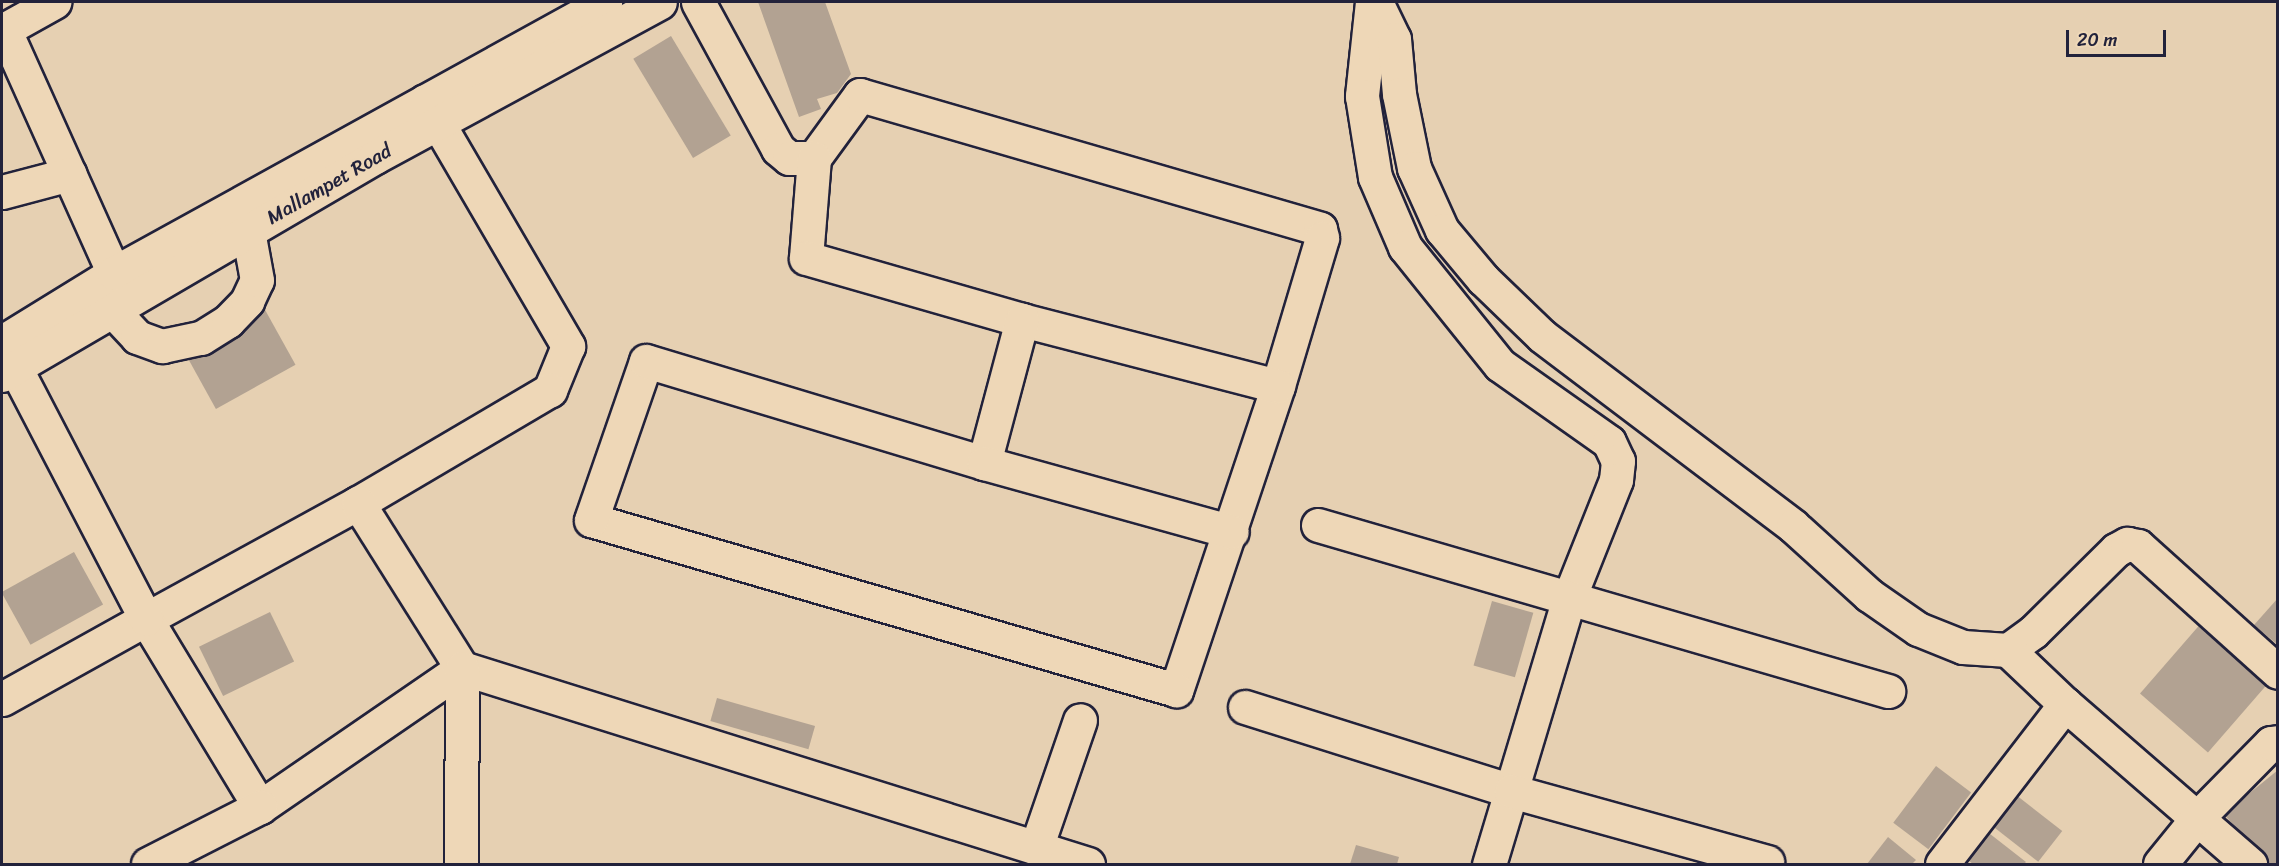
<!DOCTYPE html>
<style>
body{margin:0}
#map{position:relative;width:2279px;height:866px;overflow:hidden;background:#e6d0b2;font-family:Sriracha,sans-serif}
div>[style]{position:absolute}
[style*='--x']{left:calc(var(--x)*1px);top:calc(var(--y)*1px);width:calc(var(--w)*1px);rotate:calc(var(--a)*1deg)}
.building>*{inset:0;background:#b2a292;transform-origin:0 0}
.roads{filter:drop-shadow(2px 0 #22223b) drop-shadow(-2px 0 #22223b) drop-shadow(0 2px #22223b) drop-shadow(0 -2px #22223b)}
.minor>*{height:33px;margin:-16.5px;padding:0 16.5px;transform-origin:16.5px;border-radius:16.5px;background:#eed7b7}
.major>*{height:33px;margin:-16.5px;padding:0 16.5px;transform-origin:16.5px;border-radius:16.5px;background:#eed7b7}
span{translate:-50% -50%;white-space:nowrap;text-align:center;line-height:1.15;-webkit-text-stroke:4.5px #eed7b7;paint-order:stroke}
.street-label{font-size:20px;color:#22223b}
.frame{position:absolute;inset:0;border:3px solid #22223b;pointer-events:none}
.scale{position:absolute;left:2066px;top:30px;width:100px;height:27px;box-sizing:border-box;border:3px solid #22223b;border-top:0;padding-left:8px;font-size:18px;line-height:21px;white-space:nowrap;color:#22223b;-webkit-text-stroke:4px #eed7b7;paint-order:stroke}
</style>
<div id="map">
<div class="building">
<div style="clip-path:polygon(758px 2px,825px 2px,851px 74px,837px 93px,817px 99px,821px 109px,799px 117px)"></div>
<div style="left:671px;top:36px;width:116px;height:44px;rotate:59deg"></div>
<div style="left:264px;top:308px;width:65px;height:91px;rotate:61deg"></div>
<div style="left:74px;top:552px;width:60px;height:83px;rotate:61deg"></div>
<div style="clip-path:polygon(2278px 598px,2278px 645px,2254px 625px)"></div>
<div style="left:1492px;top:601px;width:43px;height:67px;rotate:16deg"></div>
<div style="left:270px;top:612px;width:55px;height:79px;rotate:64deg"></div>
<div style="left:2203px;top:621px;width:90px;height:96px;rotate:41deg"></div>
<div style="left:717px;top:698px;width:102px;height:24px;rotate:16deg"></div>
<div style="left:1936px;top:766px;width:44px;height:71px;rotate:37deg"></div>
<div style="clip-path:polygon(2278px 770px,2278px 864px,2265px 864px,2224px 814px)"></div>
<div style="left:2011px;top:791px;width:65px;height:39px;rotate:38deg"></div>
<div style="clip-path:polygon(1985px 830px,2026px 862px,2024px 864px,1973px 864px,1964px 857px)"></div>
<div style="clip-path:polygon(1888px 837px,1916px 860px,1912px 864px,1867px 864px)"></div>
<div style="clip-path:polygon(1356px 845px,1399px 857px,1397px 864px,1350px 864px)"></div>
</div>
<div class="roads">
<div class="minor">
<div style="--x:698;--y:2;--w:167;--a:61.4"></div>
<div style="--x:778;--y:149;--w:14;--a:39"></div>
<div style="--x:789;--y:158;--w:25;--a:0"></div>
<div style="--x:814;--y:158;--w:78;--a:-53.9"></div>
<div style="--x:860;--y:95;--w:479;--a:16.2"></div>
<div style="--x:1320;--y:229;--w:9;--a:77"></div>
<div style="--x:1322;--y:238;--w:154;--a:106.6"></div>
<div style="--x:1278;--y:386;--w:321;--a:108.5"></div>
<div style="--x:1176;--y:690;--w:609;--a:-163.8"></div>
<div style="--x:591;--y:520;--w:168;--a:-70.9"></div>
<div style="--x:646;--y:361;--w:353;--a:16.8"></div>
<div style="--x:1372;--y:2;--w:95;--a:96.1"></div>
<div style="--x:1362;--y:96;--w:82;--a:80.9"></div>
<div style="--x:1375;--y:177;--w:76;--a:66.8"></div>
<div style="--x:1405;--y:247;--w:151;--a:51.2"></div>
<div style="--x:1500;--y:365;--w:133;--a:35.2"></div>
<div style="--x:1609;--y:442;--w:21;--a:65"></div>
<div style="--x:1618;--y:461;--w:19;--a:96"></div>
<div style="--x:1616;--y:480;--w:127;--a:111.7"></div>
<div style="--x:1569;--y:598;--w:278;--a:106.7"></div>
<div style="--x:1376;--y:2;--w:41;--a:64.1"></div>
<div style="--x:1394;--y:39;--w:55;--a:84.8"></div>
<div style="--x:1399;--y:94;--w:76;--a:78.5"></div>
<div style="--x:1414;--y:168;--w:68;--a:65.7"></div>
<div style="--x:1442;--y:230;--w:64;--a:50.1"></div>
<div style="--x:1483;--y:279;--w:82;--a:44"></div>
<div style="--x:1542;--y:336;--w:315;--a:37.1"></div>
<div style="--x:1793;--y:526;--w:103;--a:42.2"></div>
<div style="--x:1869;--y:595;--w:60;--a:34.8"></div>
<div style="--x:1918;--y:629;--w:48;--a:21.8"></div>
<div style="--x:1963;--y:647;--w:45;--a:3.8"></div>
<div style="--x:2008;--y:650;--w:31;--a:-36"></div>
<div style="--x:2033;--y:632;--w:117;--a:-44.7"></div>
<div style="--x:2116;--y:550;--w:13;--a:-29"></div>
<div style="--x:2127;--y:544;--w:11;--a:10"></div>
<div style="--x:2138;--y:546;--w:188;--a:42"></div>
<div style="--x:2;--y:31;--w:60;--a:-29.1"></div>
<div style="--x:5;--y:31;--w:265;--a:65.8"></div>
<div style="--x:425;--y:101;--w:284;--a:59.7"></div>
<div style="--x:568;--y:346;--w:48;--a:112.2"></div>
<div style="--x:550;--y:390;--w:223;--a:149.5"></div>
<div style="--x:358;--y:503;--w:242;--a:151.3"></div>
<div style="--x:146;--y:619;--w:220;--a:58.8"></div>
<div style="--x:260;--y:807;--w:245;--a:-34.5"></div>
<div style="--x:462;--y:668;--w:656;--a:17.39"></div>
<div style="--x:814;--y:158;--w:100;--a:94.6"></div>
<div style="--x:806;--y:258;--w:225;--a:16"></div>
<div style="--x:1022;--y:320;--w:264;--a:14.5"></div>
<div style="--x:2;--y:192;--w:70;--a:-14.8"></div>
<div style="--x:101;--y:285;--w:27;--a:66"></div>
<div style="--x:112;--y:310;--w:37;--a:47"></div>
<div style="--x:137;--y:337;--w:27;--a:20"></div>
<div style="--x:162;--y:346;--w:40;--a:-12"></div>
<div style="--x:201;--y:338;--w:32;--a:-32"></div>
<div style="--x:228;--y:321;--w:28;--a:-46"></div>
<div style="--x:247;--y:301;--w:23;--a:-65"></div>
<div style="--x:257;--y:280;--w:50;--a:-100.4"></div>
<div style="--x:248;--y:231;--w:27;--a:-112"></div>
<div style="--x:1022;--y:320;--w:148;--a:104.9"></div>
<div style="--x:984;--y:463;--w:257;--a:15.5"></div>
<div style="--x:358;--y:503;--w:195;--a:57.8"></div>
<div style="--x:462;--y:668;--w:196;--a:90.3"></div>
<div style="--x:1318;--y:525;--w:594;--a:16.24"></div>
<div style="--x:2008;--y:650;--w:79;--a:43.5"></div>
<div style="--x:2;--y:699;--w:165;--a:-29.1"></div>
<div style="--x:146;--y:619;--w:284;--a:-117.5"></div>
<div style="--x:1245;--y:707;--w:279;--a:17.5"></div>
<div style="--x:1511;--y:791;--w:266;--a:15.5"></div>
<div style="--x:1036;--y:848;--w:135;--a:-71"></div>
<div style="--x:148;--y:864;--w:126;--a:-27"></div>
<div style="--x:1942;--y:864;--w:202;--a:-52.4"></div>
<div style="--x:2065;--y:704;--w:245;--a:40.9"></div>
<div style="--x:2160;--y:864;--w:60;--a:-51"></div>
<div style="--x:2198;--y:817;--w:104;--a:-45.4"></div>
<div style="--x:2271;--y:743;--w:7;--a:-8"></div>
</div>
<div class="major">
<div style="--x:2;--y:342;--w:132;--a:-31.6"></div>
<div style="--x:114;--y:273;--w:561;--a:-28.9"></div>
<div style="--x:2;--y:375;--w:432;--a:-30.3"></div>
<div style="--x:375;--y:157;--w:324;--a:-28.5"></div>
</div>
</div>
<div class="street-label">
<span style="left:329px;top:184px;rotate:-30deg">Mallampet Road</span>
</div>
<div class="frame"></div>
<div class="scale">20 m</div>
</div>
